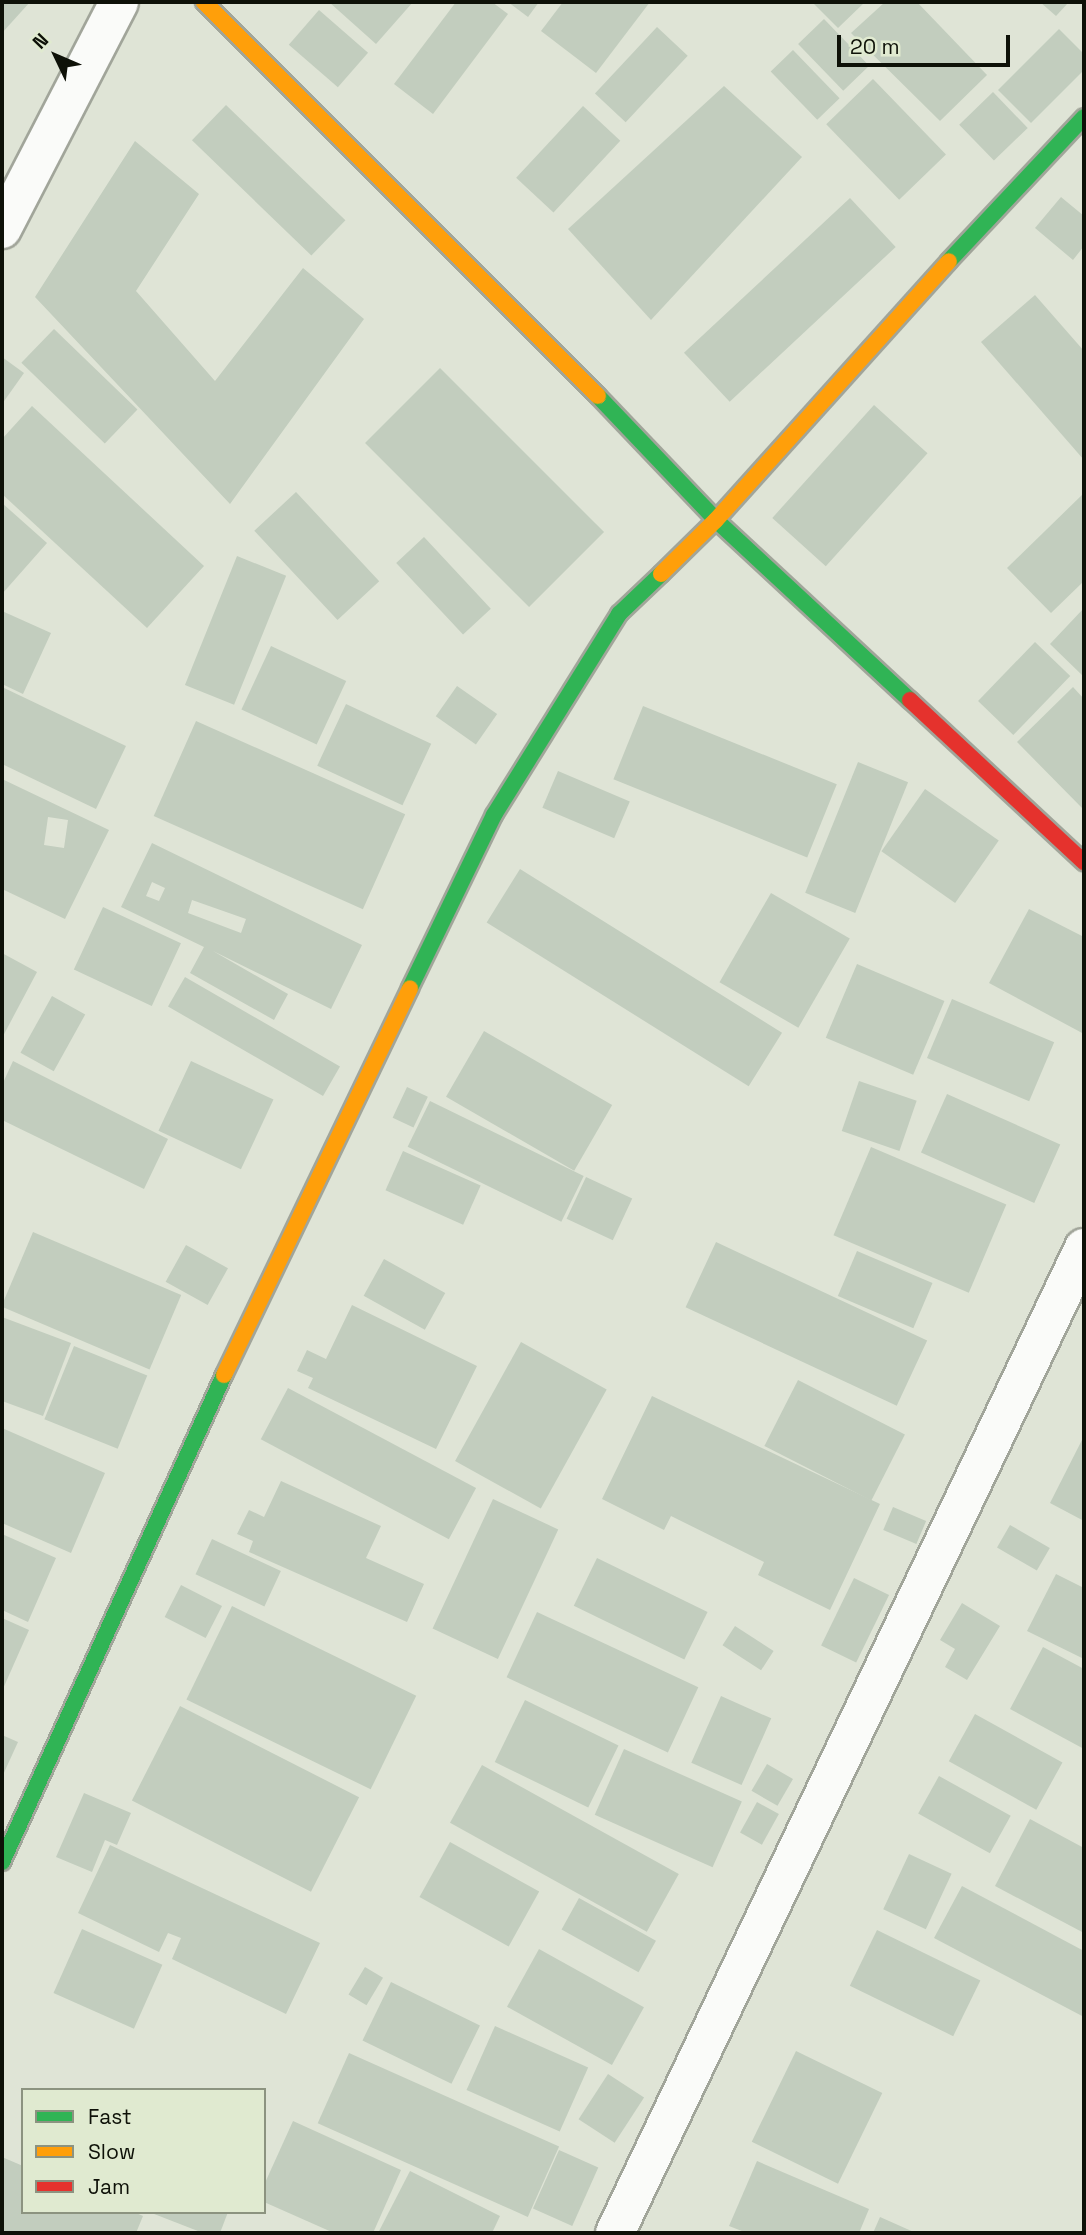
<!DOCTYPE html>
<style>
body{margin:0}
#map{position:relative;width:1086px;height:2235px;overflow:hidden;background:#dfe4d6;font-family:"Space Grotesk",sans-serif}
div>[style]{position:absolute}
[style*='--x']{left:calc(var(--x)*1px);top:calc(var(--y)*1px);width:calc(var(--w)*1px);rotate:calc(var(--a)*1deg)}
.building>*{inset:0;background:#c2cdbe;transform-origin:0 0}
.roads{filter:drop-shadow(2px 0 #a1a59a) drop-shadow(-2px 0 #a1a59a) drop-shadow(0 2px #a1a59a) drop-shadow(0 -2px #a1a59a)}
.street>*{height:38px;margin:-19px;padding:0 19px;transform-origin:19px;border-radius:19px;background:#fafbf9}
.fast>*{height:16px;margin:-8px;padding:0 8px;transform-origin:8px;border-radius:8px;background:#30b455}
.slow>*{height:16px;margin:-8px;padding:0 8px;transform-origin:8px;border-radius:8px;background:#ff9f0a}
.jam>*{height:16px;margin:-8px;padding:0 8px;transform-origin:8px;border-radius:8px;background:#e5322d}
span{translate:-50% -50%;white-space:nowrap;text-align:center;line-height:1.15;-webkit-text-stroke:6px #e0ead0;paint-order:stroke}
.frame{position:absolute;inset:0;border:4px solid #0e1108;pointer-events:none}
.legend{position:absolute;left:21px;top:2088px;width:245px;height:126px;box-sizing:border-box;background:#e0ead0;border:2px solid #8c9380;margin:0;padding:9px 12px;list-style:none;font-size:21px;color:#0e1108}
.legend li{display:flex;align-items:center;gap:14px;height:35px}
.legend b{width:35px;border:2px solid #8c9380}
.north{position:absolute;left:21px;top:21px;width:70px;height:70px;-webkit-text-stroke:5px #e0ead0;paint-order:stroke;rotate:314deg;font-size:19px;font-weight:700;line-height:28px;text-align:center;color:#0e1108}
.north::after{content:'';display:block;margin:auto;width:24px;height:32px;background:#0e1108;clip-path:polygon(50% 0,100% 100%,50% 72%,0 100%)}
.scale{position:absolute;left:837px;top:35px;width:173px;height:32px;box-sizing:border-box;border:4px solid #0e1108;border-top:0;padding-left:9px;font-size:21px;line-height:24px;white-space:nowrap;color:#0e1108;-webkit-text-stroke:5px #e0ead0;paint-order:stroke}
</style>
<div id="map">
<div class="building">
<div style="clip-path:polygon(2px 2px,30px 2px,2px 33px)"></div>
<div style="clip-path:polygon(329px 2px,413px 2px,376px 44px)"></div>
<div style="clip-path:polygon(456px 2px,492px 2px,508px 14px,433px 114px,394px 84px)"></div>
<div style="clip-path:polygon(508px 2px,539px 2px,528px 17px)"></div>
<div style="clip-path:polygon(563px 2px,650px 2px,596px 73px,541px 31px)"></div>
<div style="clip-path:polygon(812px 2px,865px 2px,838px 28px)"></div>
<div style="clip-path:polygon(885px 2px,917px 2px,987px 75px,940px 121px,851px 33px)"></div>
<div style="clip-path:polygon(1040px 2px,1069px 2px,1056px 16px)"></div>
<div style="left:319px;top:10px;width:65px;height:46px;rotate:41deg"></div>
<div style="left:824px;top:19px;width:65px;height:36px;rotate:46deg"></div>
<div style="left:657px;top:27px;width:42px;height:91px;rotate:43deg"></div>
<div style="clip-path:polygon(1059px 29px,1084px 54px,1084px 70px,1031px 123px,998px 90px)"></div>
<div style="left:793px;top:50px;width:67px;height:31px;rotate:46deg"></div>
<div style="left:873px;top:79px;width:105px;height:65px;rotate:46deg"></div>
<div style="clip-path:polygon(724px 86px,802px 157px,651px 320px,568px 229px)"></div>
<div style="left:993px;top:92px;width:50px;height:47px;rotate:46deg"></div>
<div style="left:226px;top:105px;width:166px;height:49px;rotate:44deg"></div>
<div style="left:583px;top:106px;width:51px;height:98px;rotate:43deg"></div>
<div style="clip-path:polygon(135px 141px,199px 194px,136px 291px,215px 381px,303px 268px,364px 319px,230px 504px,35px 297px)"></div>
<div style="clip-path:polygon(1061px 197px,1084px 216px,1084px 246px,1073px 260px,1035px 228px)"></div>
<div style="left:850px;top:198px;width:67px;height:227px;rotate:47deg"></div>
<div style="clip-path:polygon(1035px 295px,1084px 351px,1084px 460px,981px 342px)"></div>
<div style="left:54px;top:329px;width:116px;height:47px;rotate:44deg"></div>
<div style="clip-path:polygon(2px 357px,24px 373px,2px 404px)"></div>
<div style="left:440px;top:368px;width:232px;height:106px;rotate:45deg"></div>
<div style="left:874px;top:405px;width:72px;height:152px;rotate:42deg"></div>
<div style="clip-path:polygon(32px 406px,204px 566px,147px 628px,2px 494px,2px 439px)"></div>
<div style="left:296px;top:492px;width:122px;height:57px;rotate:47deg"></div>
<div style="clip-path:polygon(1084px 493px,1084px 581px,1051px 613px,1007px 568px)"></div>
<div style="clip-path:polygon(2px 503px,47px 543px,2px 594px)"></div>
<div style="left:424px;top:537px;width:98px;height:38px;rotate:47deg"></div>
<div style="left:237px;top:556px;width:53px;height:139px;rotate:22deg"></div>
<div style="clip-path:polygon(1084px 608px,1084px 677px,1050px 644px)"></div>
<div style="clip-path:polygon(2px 611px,51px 633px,23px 694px,2px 684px)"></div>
<div style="left:1035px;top:642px;width:49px;height:82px;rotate:44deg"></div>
<div style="left:271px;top:646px;width:83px;height:70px;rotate:25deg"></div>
<div style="left:457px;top:686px;width:49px;height:37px;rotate:35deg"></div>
<div style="clip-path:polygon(2px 687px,126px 746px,96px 809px,2px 764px)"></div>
<div style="clip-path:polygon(1073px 687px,1084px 699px,1084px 810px,1017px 742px)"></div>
<div style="left:346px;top:704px;width:94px;height:68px;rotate:25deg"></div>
<div style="left:643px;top:706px;width:209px;height:79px;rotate:22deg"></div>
<div style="left:196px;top:721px;width:229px;height:104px;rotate:24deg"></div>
<div style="left:858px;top:762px;width:54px;height:141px;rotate:22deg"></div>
<div style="left:558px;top:771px;width:78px;height:40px;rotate:23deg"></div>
<div style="clip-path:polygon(evenodd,2px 779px,109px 830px,65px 919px,2px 889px,2px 779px,48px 817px,68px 820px,64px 848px,44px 845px,48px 817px)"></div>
<div style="left:925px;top:789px;width:90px;height:76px;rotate:35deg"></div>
<div style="clip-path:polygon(evenodd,152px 843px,362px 945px,331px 1009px,213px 951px,288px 994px,274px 1020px,190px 973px,204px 947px,121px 907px,152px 843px,152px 882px,165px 888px,159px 901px,146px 896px,152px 882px,152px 843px,192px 900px,246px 919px,241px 933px,188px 913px,192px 900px)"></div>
<div style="left:520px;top:869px;width:309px;height:63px;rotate:32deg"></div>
<div style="left:771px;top:893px;width:91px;height:103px;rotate:30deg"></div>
<div style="left:103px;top:907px;width:86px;height:69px;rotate:25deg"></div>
<div style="clip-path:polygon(1029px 909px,1084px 937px,1084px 1034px,989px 983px)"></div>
<div style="clip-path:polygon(2px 953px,37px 972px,2px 1038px)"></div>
<div style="left:857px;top:964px;width:95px;height:80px;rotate:23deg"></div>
<div style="left:185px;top:977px;width:179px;height:34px;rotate:30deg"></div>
<div style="left:52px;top:996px;width:38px;height:65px;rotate:29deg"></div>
<div style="left:952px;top:999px;width:111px;height:64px;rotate:23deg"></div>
<div style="left:484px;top:1031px;width:148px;height:76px;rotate:30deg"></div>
<div style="clip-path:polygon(13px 1061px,168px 1139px,144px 1189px,2px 1120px,2px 1085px)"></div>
<div style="left:191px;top:1061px;width:91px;height:77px;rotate:25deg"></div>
<div style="left:859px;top:1081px;width:61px;height:53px;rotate:19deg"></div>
<div style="left:407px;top:1087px;width:23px;height:34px;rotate:25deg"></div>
<div style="left:947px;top:1094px;width:124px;height:64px;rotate:24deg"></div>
<div style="left:430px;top:1101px;width:171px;height:51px;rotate:26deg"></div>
<div style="left:871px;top:1147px;width:147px;height:96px;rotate:23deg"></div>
<div style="left:403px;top:1151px;width:85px;height:43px;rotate:24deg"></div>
<div style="left:586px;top:1177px;width:51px;height:46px;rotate:25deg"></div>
<div style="left:33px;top:1232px;width:161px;height:81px;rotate:23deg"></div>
<div style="left:716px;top:1242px;width:233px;height:72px;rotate:25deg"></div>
<div style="left:186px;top:1245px;width:48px;height:42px;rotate:29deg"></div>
<div style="left:857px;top:1251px;width:82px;height:49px;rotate:23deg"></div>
<div style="left:384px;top:1259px;width:70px;height:42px;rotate:29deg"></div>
<div style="clip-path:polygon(352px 1305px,477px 1366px,436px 1449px,308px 1388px,313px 1378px,297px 1371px,307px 1350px,326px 1359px)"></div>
<div style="clip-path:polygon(2px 1317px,71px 1343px,43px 1416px,2px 1401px)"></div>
<div style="left:521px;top:1342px;width:98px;height:136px;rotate:29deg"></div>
<div style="left:74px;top:1346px;width:79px;height:79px;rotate:22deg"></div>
<div style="left:798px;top:1380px;width:120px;height:74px;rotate:27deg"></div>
<div style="left:288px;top:1388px;width:213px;height:58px;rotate:28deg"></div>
<div style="clip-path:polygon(652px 1396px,880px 1504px,830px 1610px,758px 1575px,764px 1562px,671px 1516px,664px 1530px,602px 1499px)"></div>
<div style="clip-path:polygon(2px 1428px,105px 1473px,71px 1553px,2px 1523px)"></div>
<div style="clip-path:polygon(1084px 1436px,1084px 1521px,1050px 1503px)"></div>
<div style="clip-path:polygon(281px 1481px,381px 1526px,366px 1558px,424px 1584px,407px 1622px,249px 1552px,253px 1541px,237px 1534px,249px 1510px,264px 1517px)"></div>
<div style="left:493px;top:1499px;width:72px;height:143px;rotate:25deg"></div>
<div style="left:893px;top:1507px;width:36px;height:25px;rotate:23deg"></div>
<div style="left:1010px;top:1525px;width:46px;height:26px;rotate:30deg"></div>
<div style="clip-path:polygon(2px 1534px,56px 1558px,28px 1622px,2px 1610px)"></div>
<div style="left:212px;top:1539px;width:76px;height:39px;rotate:25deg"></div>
<div style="left:597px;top:1558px;width:123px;height:53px;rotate:26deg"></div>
<div style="clip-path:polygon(1056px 1574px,1084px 1588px,1084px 1659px,1027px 1631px)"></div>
<div style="left:854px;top:1578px;width:39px;height:75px;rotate:26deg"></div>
<div style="left:181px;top:1585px;width:46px;height:36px;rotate:27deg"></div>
<div style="clip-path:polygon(962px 1603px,1000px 1626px,967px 1680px,945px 1667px,955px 1649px,940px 1640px)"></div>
<div style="left:232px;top:1606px;width:205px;height:104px;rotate:26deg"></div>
<div style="left:537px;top:1612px;width:178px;height:72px;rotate:25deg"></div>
<div style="clip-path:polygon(2px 1618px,29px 1630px,2px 1691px)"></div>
<div style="left:735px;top:1626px;width:46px;height:23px;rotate:33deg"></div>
<div style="clip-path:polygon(1043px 1647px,1084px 1669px,1084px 1749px,1010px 1709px)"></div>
<div style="left:721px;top:1696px;width:55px;height:73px;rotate:24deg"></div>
<div style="left:525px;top:1700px;width:104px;height:69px;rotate:26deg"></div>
<div style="left:180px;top:1706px;width:201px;height:106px;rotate:27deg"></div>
<div style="left:975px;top:1714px;width:100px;height:54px;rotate:29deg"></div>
<div style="clip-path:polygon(2px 1735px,18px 1742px,2px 1777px)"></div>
<div style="left:624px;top:1749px;width:129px;height:72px;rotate:24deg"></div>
<div style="left:767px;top:1764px;width:30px;height:31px;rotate:30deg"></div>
<div style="left:482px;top:1765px;width:225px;height:66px;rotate:29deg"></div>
<div style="left:939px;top:1776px;width:82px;height:43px;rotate:29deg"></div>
<div style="clip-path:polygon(84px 1793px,131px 1813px,117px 1845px,105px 1840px,92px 1872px,56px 1857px)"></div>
<div style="left:757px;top:1802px;width:25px;height:35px;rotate:29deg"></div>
<div style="clip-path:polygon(1030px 1819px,1084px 1848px,1084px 1933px,995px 1886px)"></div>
<div style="left:450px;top:1842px;width:102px;height:63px;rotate:29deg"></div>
<div style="clip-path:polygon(110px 1845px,320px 1943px,286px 2014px,172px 1959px,181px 1938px,168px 1933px,159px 1952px,78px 1913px)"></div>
<div style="left:909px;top:1854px;width:47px;height:61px;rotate:25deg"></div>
<div style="clip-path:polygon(962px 1886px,1084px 1951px,1084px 2017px,934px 1938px)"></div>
<div style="left:579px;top:1898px;width:88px;height:36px;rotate:29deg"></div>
<div style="left:82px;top:1929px;width:88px;height:70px;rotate:24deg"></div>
<div style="left:877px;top:1930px;width:115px;height:62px;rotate:26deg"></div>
<div style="left:539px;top:1949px;width:120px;height:66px;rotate:29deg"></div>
<div style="left:365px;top:1967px;width:21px;height:32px;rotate:31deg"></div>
<div style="left:391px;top:1982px;width:99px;height:65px;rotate:26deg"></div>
<div style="left:495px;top:2026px;width:102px;height:70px;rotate:24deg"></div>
<div style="left:796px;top:2051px;width:96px;height:101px;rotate:26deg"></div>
<div style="left:349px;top:2053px;width:230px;height:77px;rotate:24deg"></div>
<div style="left:608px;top:2074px;width:43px;height:54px;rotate:33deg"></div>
<div style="clip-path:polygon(293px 2121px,401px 2170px,373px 2233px,334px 2233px,264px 2202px,264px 2185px)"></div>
<div style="left:559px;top:2150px;width:43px;height:64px;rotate:24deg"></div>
<div style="clip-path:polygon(2px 2157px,23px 2166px,23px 2212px,134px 2212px,143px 2216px,136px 2233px,2px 2233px)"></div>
<div style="clip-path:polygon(757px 2161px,869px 2209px,859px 2233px,747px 2233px,729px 2226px)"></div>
<div style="clip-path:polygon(410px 2171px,500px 2216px,492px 2233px,378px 2233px)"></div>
<div style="clip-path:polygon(149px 2212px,228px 2212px,220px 2233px,203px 2233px)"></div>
<div style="clip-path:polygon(880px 2217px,916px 2233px,873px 2233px)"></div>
</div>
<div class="roads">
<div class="street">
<div style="--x:2;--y:229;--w:255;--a:-62.7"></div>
<div style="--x:615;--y:2233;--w:1091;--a:-64.54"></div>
</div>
<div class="fast">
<div style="--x:949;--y:261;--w:197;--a:-46.8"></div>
<div style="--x:598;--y:396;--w:171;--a:46.4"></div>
<div style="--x:716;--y:520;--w:265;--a:42.9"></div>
<div style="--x:410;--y:988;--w:192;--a:-64.1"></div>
<div style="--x:494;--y:815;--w:237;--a:-58.1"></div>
<div style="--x:619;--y:614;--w:58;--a:-43.6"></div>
<div style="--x:2;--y:1862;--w:535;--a:-65.49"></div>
</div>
<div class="slow">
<div style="--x:204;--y:2;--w:557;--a:45"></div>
<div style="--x:661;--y:574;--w:77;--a:-44.5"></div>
<div style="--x:716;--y:520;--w:348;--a:-48"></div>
<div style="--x:224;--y:1375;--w:429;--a:-64.3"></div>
</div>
<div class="jam">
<div style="--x:910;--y:700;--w:238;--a:43"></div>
</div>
</div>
<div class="frame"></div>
<ul class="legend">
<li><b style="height:9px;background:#30b455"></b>Fast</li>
<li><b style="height:9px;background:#ff9f0a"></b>Slow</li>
<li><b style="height:9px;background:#e5322d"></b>Jam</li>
</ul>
<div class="north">N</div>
<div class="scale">20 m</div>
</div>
